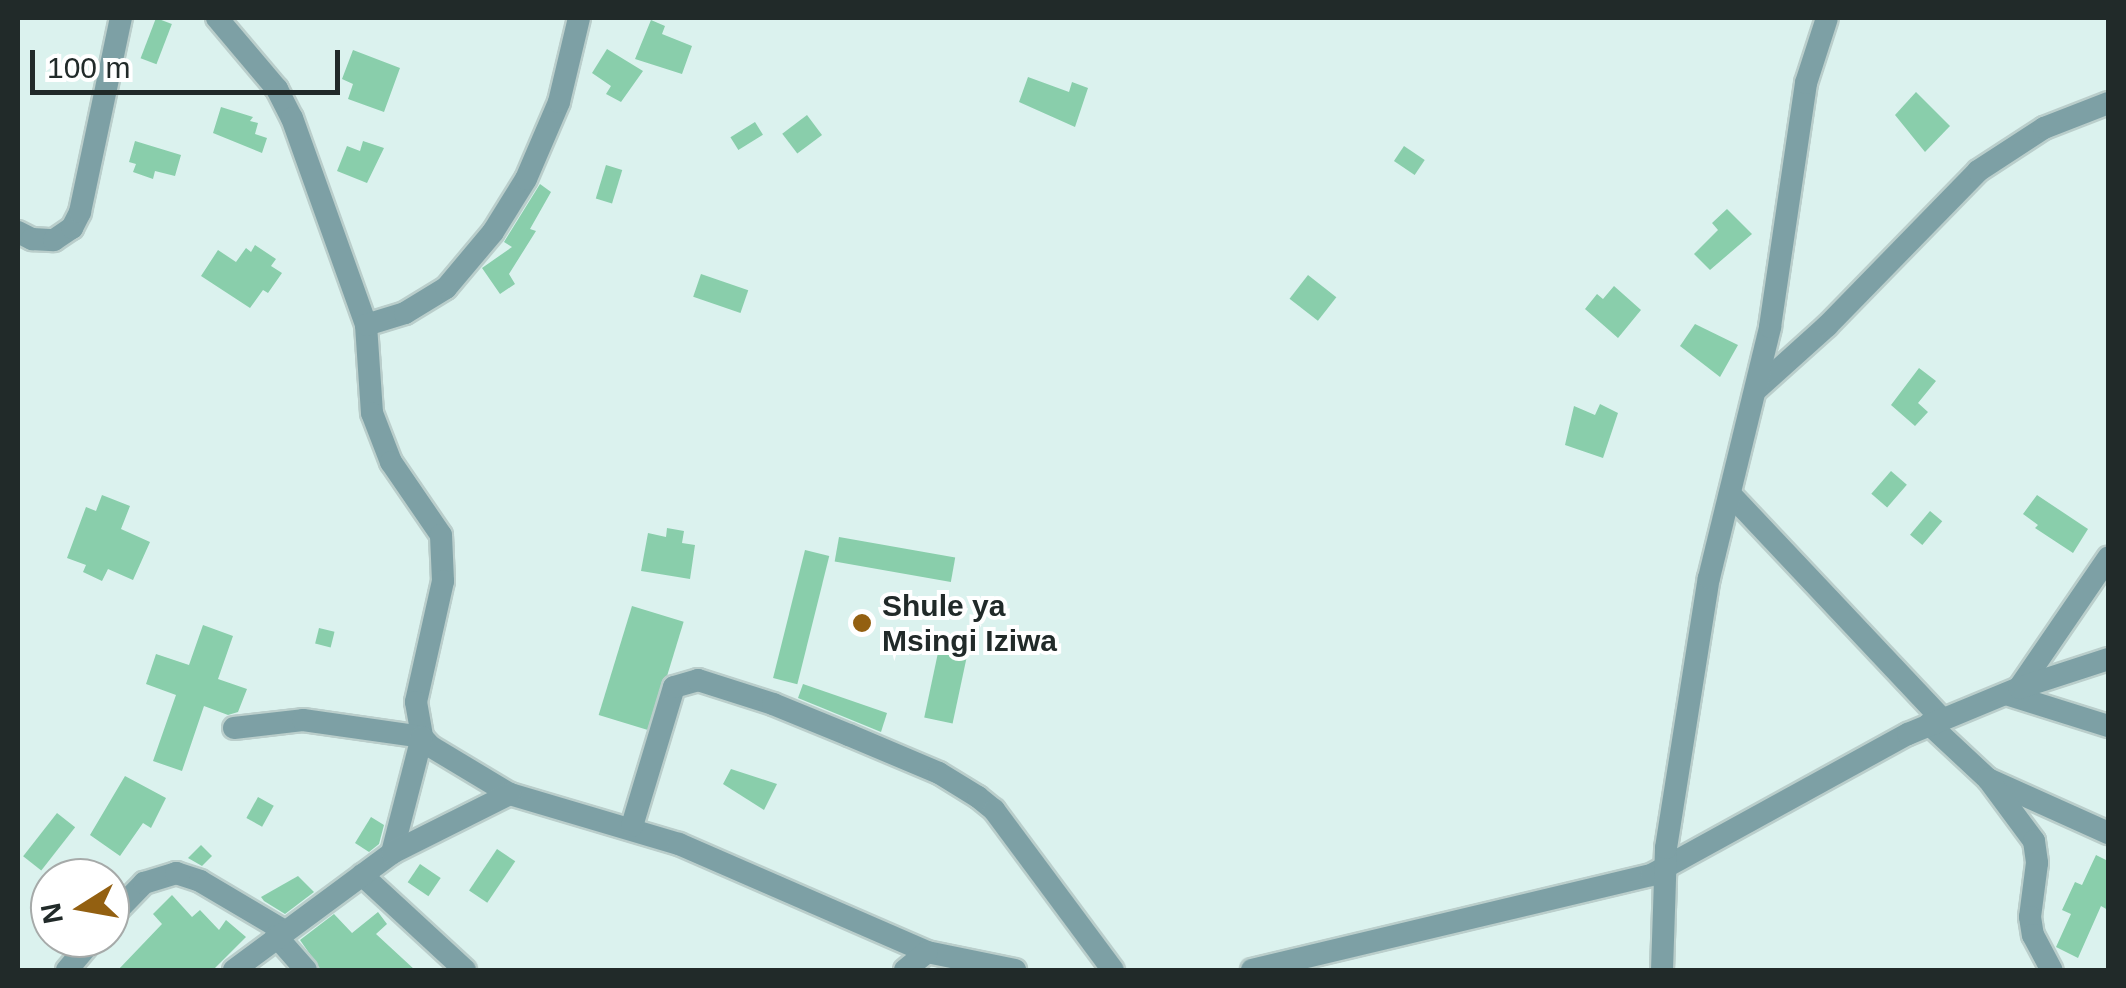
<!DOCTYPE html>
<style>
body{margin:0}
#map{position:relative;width:2126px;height:988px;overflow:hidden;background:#dbf2ee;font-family:Arial,sans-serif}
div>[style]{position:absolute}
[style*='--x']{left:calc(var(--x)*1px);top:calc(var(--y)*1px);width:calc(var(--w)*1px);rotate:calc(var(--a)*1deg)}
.building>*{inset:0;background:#89ceab;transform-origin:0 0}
.roads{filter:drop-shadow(2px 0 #bacecb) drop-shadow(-2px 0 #bacecb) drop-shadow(0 2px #bacecb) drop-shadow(0 -2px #bacecb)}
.minor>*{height:22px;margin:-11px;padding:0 11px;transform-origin:11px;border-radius:11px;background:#7da0a5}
.dots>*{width:28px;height:28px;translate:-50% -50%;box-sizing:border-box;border:5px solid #fff;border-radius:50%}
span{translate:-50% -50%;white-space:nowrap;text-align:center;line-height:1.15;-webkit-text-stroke:8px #fff;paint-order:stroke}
.poi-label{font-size:30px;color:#212a29;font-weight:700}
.left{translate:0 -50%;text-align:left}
.frame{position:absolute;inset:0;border:20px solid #212a29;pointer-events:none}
.north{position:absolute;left:30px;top:858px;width:100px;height:100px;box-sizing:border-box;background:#fff;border:2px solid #a6aaa9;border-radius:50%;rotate:259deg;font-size:28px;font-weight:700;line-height:40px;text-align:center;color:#212a29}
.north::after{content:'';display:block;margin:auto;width:35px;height:45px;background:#936011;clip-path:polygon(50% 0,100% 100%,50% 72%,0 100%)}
.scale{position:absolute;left:30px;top:50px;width:310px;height:45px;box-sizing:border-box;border:5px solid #212a29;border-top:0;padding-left:12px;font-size:30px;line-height:35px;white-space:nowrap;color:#212a29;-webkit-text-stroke:8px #fff;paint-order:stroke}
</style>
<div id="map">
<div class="building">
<div style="left:156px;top:18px;width:17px;height:43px;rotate:21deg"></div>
<div style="clip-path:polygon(651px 20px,665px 26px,662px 34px,692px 46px,682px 74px,635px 59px)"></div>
<div style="clip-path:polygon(607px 49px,643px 71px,621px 102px,606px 94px,611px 86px,592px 73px)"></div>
<div style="clip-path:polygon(353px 50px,400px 68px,384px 112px,348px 99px,353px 84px,342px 79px)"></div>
<div style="clip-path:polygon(1028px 77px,1069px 92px,1072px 82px,1088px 88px,1075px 127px,1019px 102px)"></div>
<div style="clip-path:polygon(1916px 92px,1950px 126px,1925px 152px,1895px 115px)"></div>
<div style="clip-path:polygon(221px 107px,253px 117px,250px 121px,258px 123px,255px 134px,267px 138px,262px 153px,213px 133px)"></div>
<div style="left:807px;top:115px;width:25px;height:31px;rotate:53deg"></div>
<div style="left:755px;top:122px;width:15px;height:29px;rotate:58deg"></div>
<div style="clip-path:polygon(135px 141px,181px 155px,175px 176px,155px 171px,153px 179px,133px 172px,136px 164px,129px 162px)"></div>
<div style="clip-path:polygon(363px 141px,384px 148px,367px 183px,337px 171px,347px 146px,360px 151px)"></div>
<div style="left:1404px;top:146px;width:25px;height:18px;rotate:34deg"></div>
<div style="left:606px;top:165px;width:17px;height:35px;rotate:17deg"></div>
<div style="clip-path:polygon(540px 184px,551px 192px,530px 229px,536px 231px,509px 274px,515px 284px,500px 294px,482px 268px,512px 247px,504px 242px)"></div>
<div style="clip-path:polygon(1727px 209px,1752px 234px,1710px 270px,1694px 254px,1718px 230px,1712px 223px)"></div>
<div style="clip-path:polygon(255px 245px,276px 259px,271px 266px,282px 273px,268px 293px,263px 290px,250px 308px,201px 276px,218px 250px,236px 262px,246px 248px,251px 252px)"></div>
<div style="left:701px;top:274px;width:50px;height:24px;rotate:19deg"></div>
<div style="left:1308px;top:275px;width:36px;height:30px;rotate:38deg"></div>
<div style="clip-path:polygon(1614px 286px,1641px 310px,1618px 338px,1585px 309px,1597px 294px,1603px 299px)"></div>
<div style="clip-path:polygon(1695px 324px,1738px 345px,1720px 377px,1680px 346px)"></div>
<div style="clip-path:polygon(1919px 368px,1936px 381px,1918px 403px,1928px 412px,1915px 426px,1891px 405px)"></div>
<div style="clip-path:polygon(1600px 404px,1618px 413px,1603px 458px,1565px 445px,1574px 406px,1595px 415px)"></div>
<div style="left:1891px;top:471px;width:21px;height:30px;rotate:41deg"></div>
<div style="clip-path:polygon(102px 495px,130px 506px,121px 529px,150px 542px,133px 580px,108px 569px,102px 581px,83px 572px,86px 565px,67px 558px,86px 507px,96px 511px)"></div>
<div style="clip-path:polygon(2037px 495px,2088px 529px,2073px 553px,2035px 528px,2038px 525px,2023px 514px)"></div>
<div style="left:1930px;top:511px;width:16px;height:31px;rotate:40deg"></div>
<div style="clip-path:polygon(667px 528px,684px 531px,682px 543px,695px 545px,690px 579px,641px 571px,648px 533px,666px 537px)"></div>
<div style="left:839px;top:537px;width:118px;height:25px;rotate:10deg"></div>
<div style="left:805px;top:550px;width:25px;height:132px;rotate:14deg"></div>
<div style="left:632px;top:606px;width:54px;height:114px;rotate:17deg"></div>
<div style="clip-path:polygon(203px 625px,233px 636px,218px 679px,247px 689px,238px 712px,228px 715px,204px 706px,182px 771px,153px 761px,176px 695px,146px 684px,156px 654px,189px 665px)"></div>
<div style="left:319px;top:628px;width:16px;height:16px;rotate:14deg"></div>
<div style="left:939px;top:648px;width:29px;height:71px;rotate:12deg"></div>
<div style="clip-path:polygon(803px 684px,887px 713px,881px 732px,798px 698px)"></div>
<div style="clip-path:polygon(731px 769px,777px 784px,764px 810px,723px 784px)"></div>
<div style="clip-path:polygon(125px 776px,166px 798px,151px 828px,143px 823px,120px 856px,90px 835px)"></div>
<div style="left:258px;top:797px;width:18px;height:24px;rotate:29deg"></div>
<div style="left:57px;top:813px;width:23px;height:55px;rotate:38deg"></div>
<div style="clip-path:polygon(371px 817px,384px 825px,379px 844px,369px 852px,355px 843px)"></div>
<div style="clip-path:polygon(201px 845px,212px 856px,202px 866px,188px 858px)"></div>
<div style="left:497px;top:849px;width:22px;height:50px;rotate:34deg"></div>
<div style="clip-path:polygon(2096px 855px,2108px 861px,2108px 910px,2101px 906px,2078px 958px,2056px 947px,2071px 914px,2062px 910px,2075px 882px,2082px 885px)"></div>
<div style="left:420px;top:864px;width:25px;height:22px;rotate:34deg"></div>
<div style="clip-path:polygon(298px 876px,314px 892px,285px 914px,264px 901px,261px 897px)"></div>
<div style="clip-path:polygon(172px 895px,192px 917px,200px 910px,219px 930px,226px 920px,246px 937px,213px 970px,118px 970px,162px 924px,153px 914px)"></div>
<div style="clip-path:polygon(378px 912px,387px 924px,376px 934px,415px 970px,321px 970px,300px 940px,334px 914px,352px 933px)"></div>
</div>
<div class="roads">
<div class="minor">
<div style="--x:217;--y:18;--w:93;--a:49.8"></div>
<div style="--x:277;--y:89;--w:33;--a:63"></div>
<div style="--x:292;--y:118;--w:220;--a:70.3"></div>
<div style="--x:366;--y:325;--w:88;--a:86.1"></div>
<div style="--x:372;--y:413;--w:53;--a:68.8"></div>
<div style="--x:391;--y:462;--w:88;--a:55.6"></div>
<div style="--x:441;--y:535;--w:46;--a:87.5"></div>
<div style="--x:443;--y:581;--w:124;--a:102.6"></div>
<div style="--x:416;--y:702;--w:36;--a:80"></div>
<div style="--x:422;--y:737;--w:12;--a:48"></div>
<div style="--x:430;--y:746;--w:93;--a:31"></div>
<div style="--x:510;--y:794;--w:176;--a:16.5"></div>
<div style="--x:679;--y:844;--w:270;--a:23.5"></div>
<div style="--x:927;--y:952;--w:90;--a:11.6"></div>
<div style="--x:18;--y:232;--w:16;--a:27"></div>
<div style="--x:32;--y:239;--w:22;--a:3"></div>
<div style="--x:54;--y:240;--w:22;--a:-34"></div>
<div style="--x:72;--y:228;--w:18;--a:-63"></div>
<div style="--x:80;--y:212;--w:198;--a:-78.1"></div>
<div style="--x:366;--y:325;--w:41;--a:-17.1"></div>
<div style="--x:405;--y:313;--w:48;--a:-31.4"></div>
<div style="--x:446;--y:288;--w:73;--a:-50"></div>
<div style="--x:493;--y:232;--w:62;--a:-58.1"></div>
<div style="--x:526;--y:179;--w:84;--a:-66.8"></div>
<div style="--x:559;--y:102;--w:86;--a:-76.6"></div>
<div style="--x:1757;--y:389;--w:94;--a:-42"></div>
<div style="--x:1827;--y:326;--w:216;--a:-45.7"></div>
<div style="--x:1978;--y:171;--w:79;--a:-33.1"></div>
<div style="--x:2044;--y:128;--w:69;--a:-21.3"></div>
<div style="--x:1730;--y:494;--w:309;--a:46.7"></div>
<div style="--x:2019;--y:688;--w:158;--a:-55.6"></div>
<div style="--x:2006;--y:694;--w:107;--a:17.4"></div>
<div style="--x:1929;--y:724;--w:81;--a:43"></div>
<div style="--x:1988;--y:779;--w:132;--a:24.2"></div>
<div style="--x:234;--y:728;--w:69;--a:-6.6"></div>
<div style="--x:303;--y:720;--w:120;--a:8.1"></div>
<div style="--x:422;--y:737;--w:120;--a:104.5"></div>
<div style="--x:1988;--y:779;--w:77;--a:53.4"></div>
<div style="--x:2034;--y:841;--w:22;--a:82"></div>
<div style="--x:2037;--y:863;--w:54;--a:97.4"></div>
<div style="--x:2030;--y:917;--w:18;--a:81"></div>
<div style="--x:2033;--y:935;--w:40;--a:62"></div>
<div style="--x:632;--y:826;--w:145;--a:-73.2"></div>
<div style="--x:674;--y:687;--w:25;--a:-16"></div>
<div style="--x:698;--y:680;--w:79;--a:17.7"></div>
<div style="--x:773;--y:704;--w:82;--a:22.2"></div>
<div style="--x:849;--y:735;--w:98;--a:22.9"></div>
<div style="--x:939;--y:773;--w:46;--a:31.6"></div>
<div style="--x:978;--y:797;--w:21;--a:39"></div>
<div style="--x:994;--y:810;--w:199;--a:53.4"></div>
<div style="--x:362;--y:875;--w:140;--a:42.7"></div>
<div style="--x:110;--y:918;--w:49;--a:-45.8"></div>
<div style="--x:144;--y:883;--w:34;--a:-17"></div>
<div style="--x:176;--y:873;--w:25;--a:18"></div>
<div style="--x:200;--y:881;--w:96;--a:30.6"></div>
<div style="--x:276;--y:936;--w:45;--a:48.6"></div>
<div style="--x:67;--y:970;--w:42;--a:-49.8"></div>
<div style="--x:234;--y:970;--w:197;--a:-36.5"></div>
<div style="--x:392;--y:853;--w:132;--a:-26.6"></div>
<div style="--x:905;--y:970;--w:28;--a:-39"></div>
<div style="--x:1252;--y:970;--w:410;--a:-13.4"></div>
<div style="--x:1651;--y:875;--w:293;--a:-28.8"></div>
<div style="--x:1908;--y:734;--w:120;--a:-22.5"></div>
<div style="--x:2019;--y:688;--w:94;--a:-18"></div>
<div style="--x:1662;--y:970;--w:122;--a:-88.1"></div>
<div style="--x:1666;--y:848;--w:273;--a:-81"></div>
<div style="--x:1709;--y:578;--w:258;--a:-76.3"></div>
<div style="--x:1770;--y:327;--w:247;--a:-81.6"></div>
<div style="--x:1806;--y:83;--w:68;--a:-72.1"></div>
</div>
</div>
<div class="dots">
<div style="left:862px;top:623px;background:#936011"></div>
</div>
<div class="poi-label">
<span class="left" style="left:882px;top:623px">Shule ya<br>Msingi Iziwa</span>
</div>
<div class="frame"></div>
<div class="north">N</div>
<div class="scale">100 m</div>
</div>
